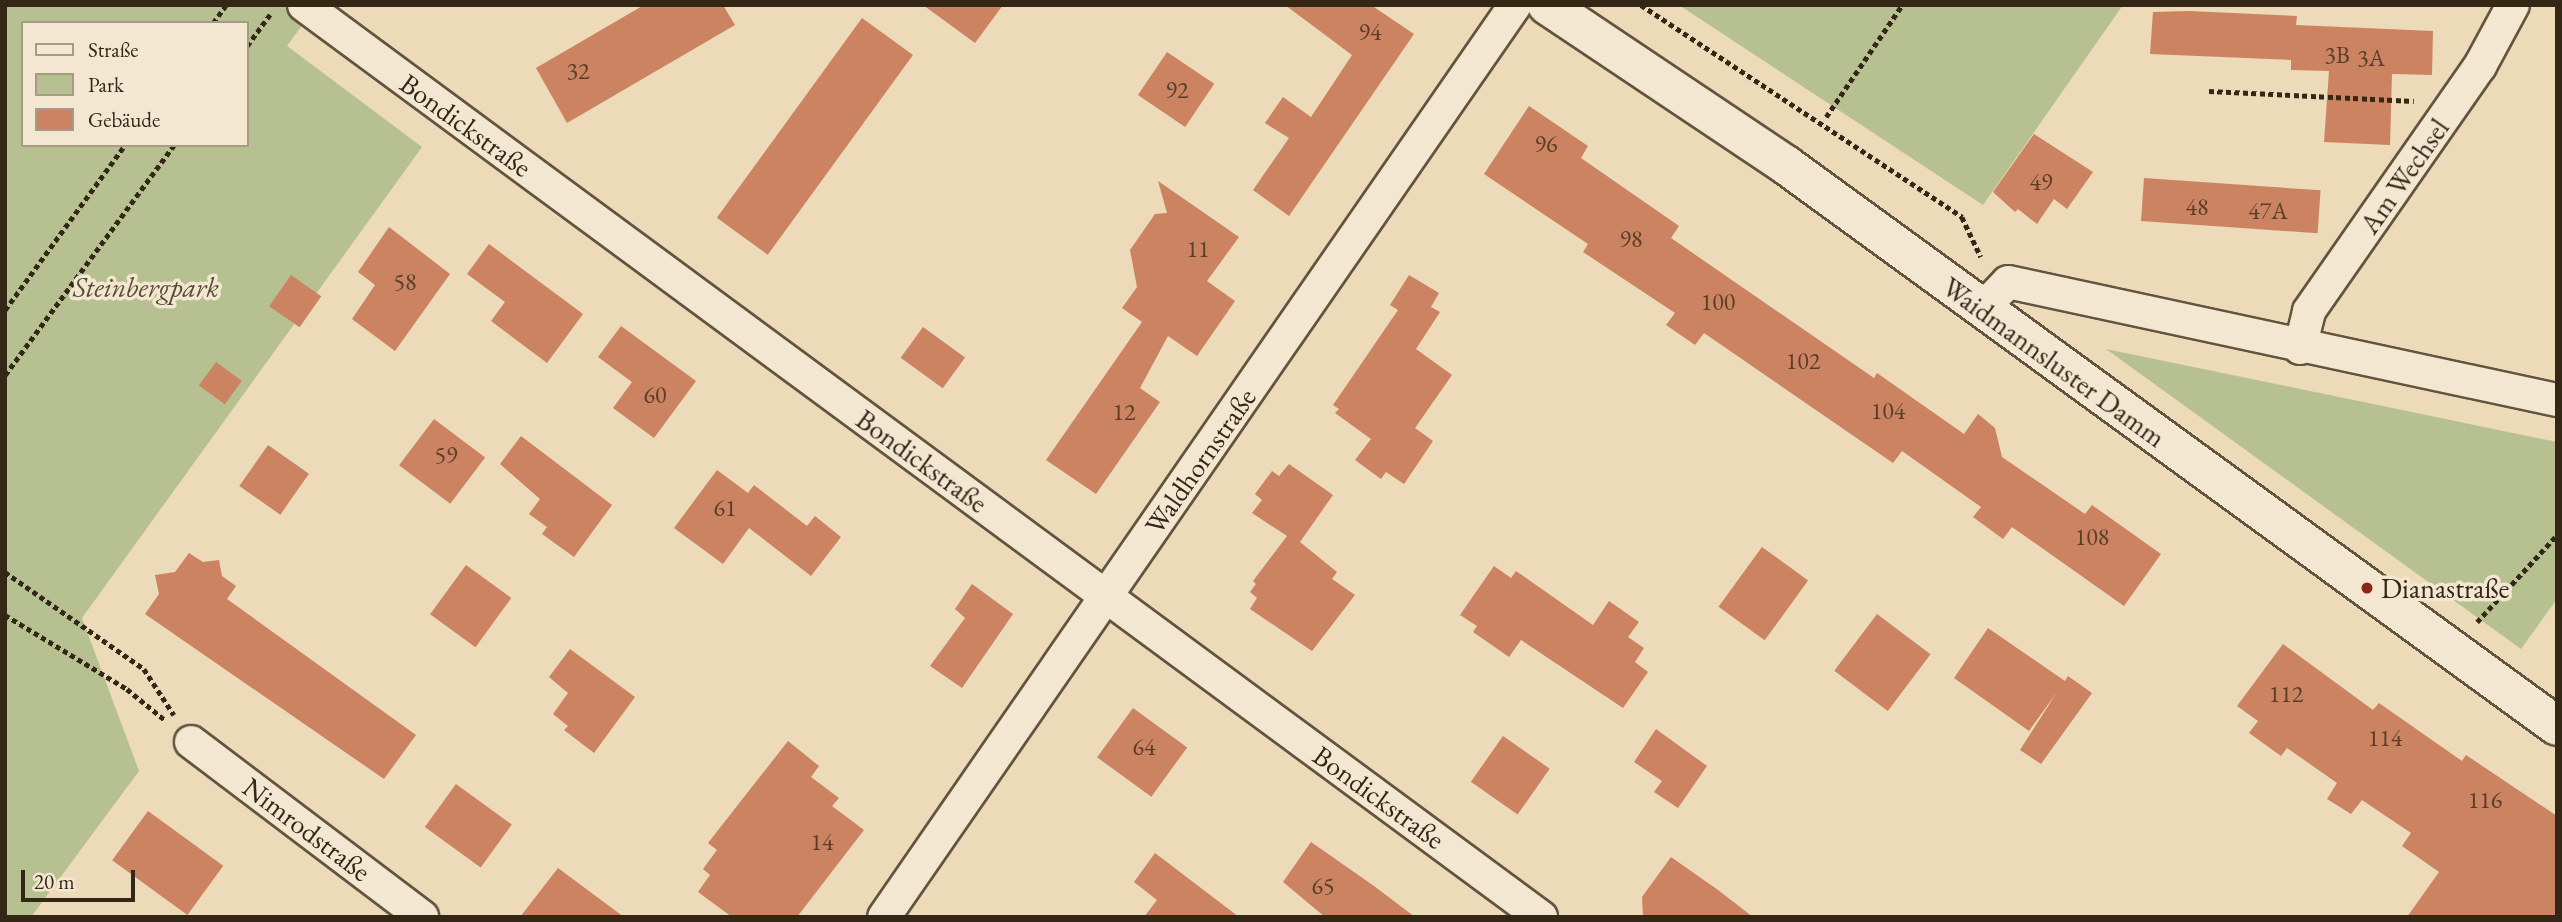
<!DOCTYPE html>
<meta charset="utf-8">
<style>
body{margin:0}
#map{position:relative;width:2562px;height:922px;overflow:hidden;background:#ecdab9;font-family:"EB Garamond",serif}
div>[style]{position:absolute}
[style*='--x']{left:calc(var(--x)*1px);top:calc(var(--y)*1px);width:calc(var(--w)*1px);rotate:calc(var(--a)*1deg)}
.green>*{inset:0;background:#b7c090}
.building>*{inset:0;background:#cb8361;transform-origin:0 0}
.path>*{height:4.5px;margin-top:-2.25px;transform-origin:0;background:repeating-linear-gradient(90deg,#342716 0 5px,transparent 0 8.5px)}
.roads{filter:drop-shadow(2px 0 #62543f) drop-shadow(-2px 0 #62543f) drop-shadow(0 2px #62543f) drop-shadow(0 -2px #62543f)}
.street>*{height:32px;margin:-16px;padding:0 16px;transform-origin:16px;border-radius:16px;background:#f3e7d2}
.secondary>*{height:38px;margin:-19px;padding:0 19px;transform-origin:19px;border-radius:19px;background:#f3e7d2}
.dots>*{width:19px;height:19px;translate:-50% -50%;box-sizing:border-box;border:4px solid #f3e7d2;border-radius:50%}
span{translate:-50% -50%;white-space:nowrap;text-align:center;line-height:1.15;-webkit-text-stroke:7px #f3e7d2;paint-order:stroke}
.number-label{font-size:24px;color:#5a3e29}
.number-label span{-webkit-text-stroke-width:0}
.street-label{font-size:28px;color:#342716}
.park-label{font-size:28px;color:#554d34;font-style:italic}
.poi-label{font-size:28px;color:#342716}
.left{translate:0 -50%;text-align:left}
.frame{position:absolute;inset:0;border:7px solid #342716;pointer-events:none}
.legend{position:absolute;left:21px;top:21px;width:228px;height:126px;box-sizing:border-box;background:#f3e7d2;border:2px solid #a79a87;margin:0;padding:9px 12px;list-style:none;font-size:21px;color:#342716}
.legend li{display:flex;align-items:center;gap:14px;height:35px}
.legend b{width:35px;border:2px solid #a79a87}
.scale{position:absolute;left:21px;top:870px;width:114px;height:32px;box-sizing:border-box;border:4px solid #342716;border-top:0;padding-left:9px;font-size:21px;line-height:24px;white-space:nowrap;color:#342716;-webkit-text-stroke:5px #f3e7d2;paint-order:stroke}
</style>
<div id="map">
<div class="green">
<div style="clip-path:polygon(evenodd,5px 5px,317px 5px,287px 46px,422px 147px,82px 618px,139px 771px,31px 917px,5px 917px,5px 5px,23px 23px,247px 23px,247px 145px,23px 145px,23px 23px)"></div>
<div style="clip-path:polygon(1679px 5px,2123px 5px,1983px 205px)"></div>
<div style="clip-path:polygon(2106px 349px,2557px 442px,2557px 599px,2521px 649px)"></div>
</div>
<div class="building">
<div style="clip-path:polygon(644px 5px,723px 5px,735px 25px,567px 123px,536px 68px)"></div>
<div style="clip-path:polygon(923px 5px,1003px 5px,975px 43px)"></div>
<div style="clip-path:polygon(1285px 5px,1371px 5px,1414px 34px,1289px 216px,1253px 190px,1289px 138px,1265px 123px,1283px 97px,1311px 117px,1352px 55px)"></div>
<div style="clip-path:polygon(2189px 11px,2297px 16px,2296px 25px,2433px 31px,2432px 75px,2392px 74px,2390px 145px,2324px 142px,2329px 71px,2291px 70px,2291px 60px,2150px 54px,2153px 12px)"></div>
<div style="left:862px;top:18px;width:63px;height:247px;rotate:36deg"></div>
<div style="left:1167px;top:52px;width:57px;height:52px;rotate:34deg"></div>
<div style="clip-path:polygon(1529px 106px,1588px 146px,1581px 158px,1679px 226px,1671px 238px,1874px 378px,1877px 373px,1964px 434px,1978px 414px,1995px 428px,2002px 457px,2085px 514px,2092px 505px,2161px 554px,2124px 606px,2012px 527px,2003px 539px,1973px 517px,1981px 507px,1902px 451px,1893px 463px,1704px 333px,1695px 345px,1666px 325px,1675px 313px,1583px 252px,1588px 244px,1484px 174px)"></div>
<div style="clip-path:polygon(2034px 134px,2093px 172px,2067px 209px,2054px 199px,2037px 224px,2018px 209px,2015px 212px,1993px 192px)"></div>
<div style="left:2144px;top:178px;width:177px;height:43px;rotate:4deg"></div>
<div style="clip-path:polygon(1158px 181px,1239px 237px,1207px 281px,1235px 301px,1197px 356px,1168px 336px,1140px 388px,1160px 402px,1096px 494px,1046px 460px,1142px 322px,1122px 308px,1137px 287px,1130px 250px,1155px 214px,1167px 213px)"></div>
<div style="clip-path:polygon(389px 227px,450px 274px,395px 351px,352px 319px,375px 285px,358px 272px)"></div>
<div style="clip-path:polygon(489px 244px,583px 314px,547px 363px,491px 321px,505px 302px,467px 274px)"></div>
<div style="left:291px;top:275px;width:37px;height:38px;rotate:35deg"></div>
<div style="clip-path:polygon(1409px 275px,1439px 293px,1431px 307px,1440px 312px,1416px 349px,1452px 375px,1415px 428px,1433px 441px,1404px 484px,1386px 472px,1381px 479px,1355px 460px,1371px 439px,1335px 413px,1339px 409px,1333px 405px,1398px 310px,1390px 305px)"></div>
<div style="clip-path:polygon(621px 326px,696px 381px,654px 438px,613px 408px,632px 382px,598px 357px)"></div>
<div style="left:923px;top:327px;width:52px;height:38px;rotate:36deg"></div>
<div style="left:216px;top:362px;width:32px;height:29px;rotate:36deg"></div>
<div style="left:434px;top:419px;width:64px;height:58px;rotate:37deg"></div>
<div style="clip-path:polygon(521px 436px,612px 505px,574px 557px,542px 534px,547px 527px,529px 514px,540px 499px,500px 464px)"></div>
<div style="left:268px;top:445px;width:50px;height:50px;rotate:35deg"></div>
<div style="clip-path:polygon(1289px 464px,1333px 495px,1300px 542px,1337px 572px,1332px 579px,1355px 595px,1312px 651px,1250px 609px,1257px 598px,1250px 592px,1256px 584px,1253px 581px,1287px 536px,1252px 513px,1262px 500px,1255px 494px,1272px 471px,1279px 476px)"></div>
<div style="clip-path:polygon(717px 470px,748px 493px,754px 485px,807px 526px,815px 516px,841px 537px,811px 576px,749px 528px,723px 564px,674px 528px)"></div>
<div style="left:1762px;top:547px;width:57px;height:74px;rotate:36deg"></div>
<div style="clip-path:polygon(189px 553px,203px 562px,219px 560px,222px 576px,236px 586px,227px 599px,416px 735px,384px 779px,145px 614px,159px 594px,155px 575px,175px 572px)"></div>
<div style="left:466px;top:565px;width:56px;height:61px;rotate:36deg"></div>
<div style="clip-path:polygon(1494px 566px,1511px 578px,1516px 571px,1593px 625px,1609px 601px,1639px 622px,1628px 637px,1644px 648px,1635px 662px,1648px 672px,1623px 708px,1521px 640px,1509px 657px,1473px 632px,1477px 626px,1460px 615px)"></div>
<div style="clip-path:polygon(972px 584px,1013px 614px,962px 688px,930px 666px,965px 618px,955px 609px)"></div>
<div style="left:1877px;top:614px;width:67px;height:71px;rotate:37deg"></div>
<div style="clip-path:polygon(1988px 628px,2065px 681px,2068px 676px,2092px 693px,2041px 764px,2020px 750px,2057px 692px,2029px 731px,1954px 678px)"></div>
<div style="clip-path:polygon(2283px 644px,2373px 710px,2379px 703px,2462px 761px,2466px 755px,2557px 816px,2557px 917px,2407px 917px,2439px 872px,2402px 846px,2411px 833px,2362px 800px,2351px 814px,2327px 799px,2337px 783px,2287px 748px,2281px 756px,2249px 733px,2258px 721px,2237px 706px)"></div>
<div style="clip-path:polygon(570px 649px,635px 697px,594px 753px,564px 730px,568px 726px,553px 714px,568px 693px,549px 677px)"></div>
<div style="left:1133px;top:708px;width:67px;height:61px;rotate:36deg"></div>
<div style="clip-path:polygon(1656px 729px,1707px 766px,1678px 808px,1654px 792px,1662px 781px,1634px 762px)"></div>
<div style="left:1503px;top:736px;width:57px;height:56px;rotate:35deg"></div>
<div style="clip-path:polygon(788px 741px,819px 766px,811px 777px,839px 798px,832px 806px,864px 830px,797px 917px,732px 917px,698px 892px,710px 875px,703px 869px,717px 850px,708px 843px)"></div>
<div style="left:456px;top:784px;width:69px;height:53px;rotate:36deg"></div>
<div style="left:148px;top:811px;width:93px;height:61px;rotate:36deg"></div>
<div style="clip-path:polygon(1311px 842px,1374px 886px,1415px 917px,1325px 917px,1283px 882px)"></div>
<div style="clip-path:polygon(1155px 853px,1239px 917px,1144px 917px,1157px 900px,1134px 882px)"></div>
<div style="clip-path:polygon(1671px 857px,1718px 890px,1753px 917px,1643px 917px,1642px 897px)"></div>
<div style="clip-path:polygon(558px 868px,624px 917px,520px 917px)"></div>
</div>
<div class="path">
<div style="--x:1641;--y:5;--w:385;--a:33.4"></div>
<div style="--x:1962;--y:217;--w:44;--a:64.6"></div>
<div style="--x:213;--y:23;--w:22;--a:-54"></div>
<div style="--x:247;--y:46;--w:39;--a:-54"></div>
<div style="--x:2209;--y:91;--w:205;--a:2.8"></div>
<div style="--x:1826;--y:117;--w:135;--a:-55.8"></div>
<div style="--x:5;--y:310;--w:204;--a:-54"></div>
<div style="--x:5;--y:375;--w:285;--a:-53.7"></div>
<div style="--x:5;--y:572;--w:169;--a:34.9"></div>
<div style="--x:144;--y:669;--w:55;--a:56.9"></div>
<div style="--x:5;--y:615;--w:143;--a:31.2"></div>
<div style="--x:127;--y:689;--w:49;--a:39.2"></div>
<div style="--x:2477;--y:622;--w:118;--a:-47.4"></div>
</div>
<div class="roads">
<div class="street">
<div style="--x:304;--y:5;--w:1537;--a:36.4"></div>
<div style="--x:1982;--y:309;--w:37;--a:-46"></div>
<div style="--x:2008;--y:282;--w:562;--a:12.13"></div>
<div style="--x:2300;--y:348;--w:38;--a:-76"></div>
<div style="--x:2309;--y:311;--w:299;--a:-55.1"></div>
<div style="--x:2480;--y:66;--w:69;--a:-61.6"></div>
<div style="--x:191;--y:742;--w:290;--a:37.1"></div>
<div style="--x:884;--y:917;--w:1109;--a:-55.32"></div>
</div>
<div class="secondary">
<div style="--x:1547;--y:5;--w:288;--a:33.8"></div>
<div style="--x:1786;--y:165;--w:953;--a:36.04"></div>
</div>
</div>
<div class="dots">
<div style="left:2367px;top:588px;background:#8f2418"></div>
</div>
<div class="number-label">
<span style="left:1370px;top:32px">94</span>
<span style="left:2337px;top:55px">3B</span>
<span style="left:2371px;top:58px">3A</span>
<span style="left:578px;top:71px">32</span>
<span style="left:1177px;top:90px">92</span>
<span style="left:1546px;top:144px">96</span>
<span style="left:2041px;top:182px">49</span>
<span style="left:2197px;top:207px">48</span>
<span style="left:2268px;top:211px">47A</span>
<span style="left:1631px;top:239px">98</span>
<span style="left:1198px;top:249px">11</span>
<span style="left:405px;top:282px">58</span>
<span style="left:1718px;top:302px">100</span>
<span style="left:1803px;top:361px">102</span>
<span style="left:655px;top:395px">60</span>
<span style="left:1888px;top:411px">104</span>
<span style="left:1124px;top:412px">12</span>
<span style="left:446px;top:455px">59</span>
<span style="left:725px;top:508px">61</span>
<span style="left:2092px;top:537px">108</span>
<span style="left:2286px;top:694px">112</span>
<span style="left:2385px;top:738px">114</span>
<span style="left:1144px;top:747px">64</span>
<span style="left:2485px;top:800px">116</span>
<span style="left:822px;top:842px">14</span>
<span style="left:1323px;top:886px">65</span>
</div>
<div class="street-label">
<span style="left:466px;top:125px;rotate:36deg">Bondickstraße</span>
<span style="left:2404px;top:176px;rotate:-55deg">Am Wechsel</span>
<span style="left:2054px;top:362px;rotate:36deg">Waidmannsluster Damm</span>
<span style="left:922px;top:461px;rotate:36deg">Bondickstraße</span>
<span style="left:1200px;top:461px;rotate:-55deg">Waldhornstraße</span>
<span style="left:1379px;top:797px;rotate:36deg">Bondickstraße</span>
<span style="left:307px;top:829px;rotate:37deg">Nimrodstraße</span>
</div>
<div class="park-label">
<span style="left:146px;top:287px">Steinbergpark</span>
</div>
<div class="poi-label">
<span class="left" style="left:2381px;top:588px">Dianastraße</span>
</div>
<div class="frame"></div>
<ul class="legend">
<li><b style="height:9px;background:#f3e7d2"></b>Straße</li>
<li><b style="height:19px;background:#b7c090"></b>Park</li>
<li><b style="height:19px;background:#cb8361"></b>Gebäude</li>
</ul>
<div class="scale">20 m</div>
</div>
